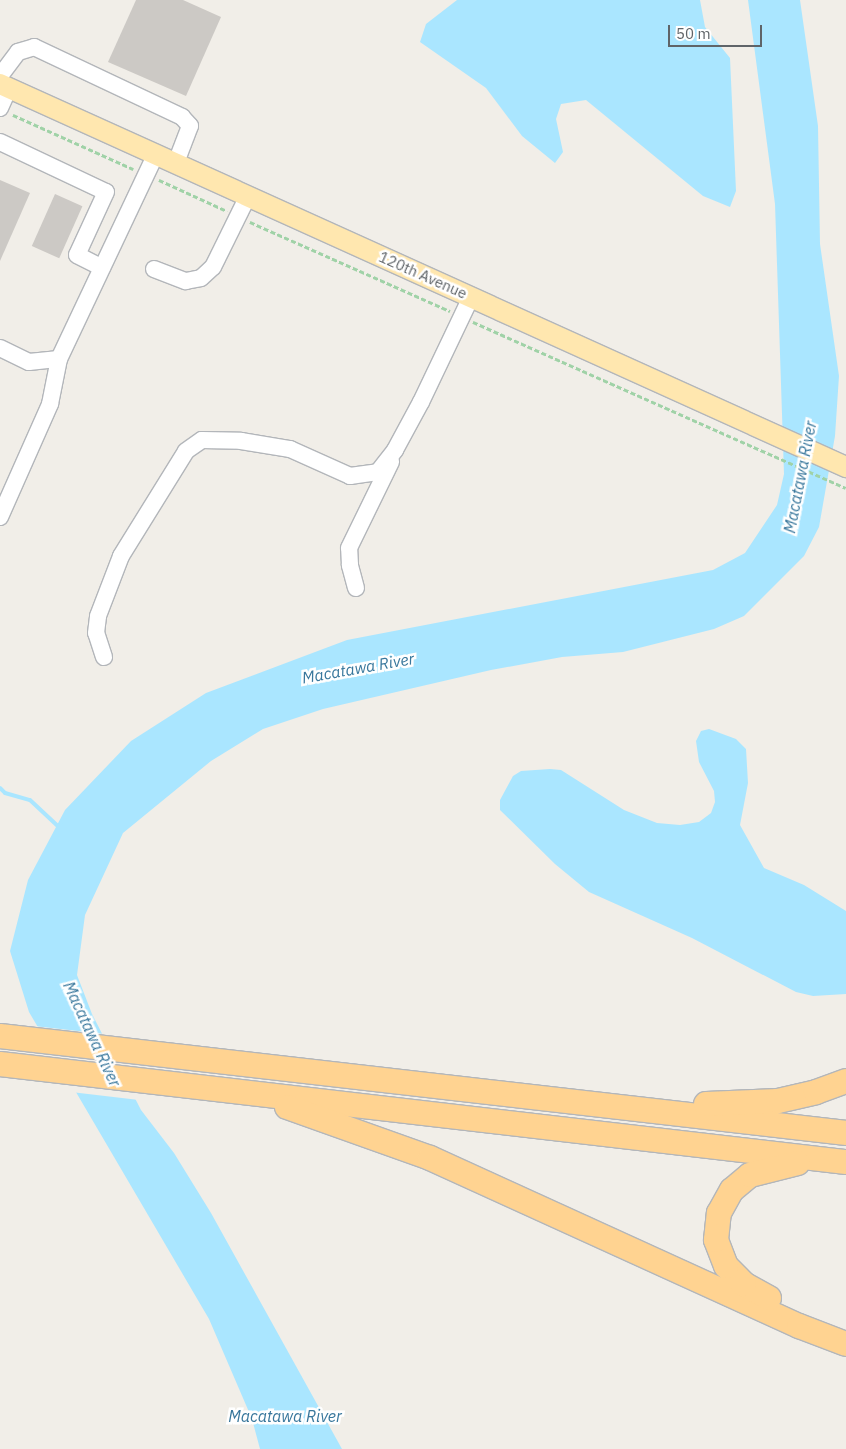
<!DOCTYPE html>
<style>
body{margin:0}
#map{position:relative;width:846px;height:1449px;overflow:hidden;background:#f1eee8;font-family:"IBM Plex Sans",sans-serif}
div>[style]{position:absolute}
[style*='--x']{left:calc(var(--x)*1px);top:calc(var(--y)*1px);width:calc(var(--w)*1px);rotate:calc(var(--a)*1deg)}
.water>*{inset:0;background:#aae6ff}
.pier>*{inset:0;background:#f1eee8}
.stream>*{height:4px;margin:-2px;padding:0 2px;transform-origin:2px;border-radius:2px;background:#aae6ff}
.building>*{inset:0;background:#ccc9c5;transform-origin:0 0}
.path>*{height:2.5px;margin-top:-1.25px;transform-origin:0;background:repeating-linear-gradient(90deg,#a0d2a7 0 5px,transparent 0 7.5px)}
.roads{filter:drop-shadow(1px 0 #b3b6ba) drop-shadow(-1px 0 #b3b6ba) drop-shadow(0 1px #b3b6ba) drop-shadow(0 -1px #b3b6ba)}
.minor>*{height:16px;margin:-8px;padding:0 8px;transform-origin:8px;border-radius:8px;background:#fff}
.major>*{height:20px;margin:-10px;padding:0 10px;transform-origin:10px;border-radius:10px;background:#ffe7af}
.highway>*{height:24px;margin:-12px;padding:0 12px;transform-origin:12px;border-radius:12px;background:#ffd391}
span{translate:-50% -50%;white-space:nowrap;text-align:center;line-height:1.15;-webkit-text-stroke:5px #fff;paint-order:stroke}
.street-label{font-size:15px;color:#5f6468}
.water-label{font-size:16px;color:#38779c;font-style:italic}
.scale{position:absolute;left:668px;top:25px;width:94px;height:22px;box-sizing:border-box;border:2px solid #5f6468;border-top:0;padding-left:6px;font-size:15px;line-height:18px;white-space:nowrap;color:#5f6468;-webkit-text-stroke:4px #fff;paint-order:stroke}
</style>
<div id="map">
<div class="water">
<div style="clip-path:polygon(457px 0,700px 0,705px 27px,730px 58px,736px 191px,730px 207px,703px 196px,586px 100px,561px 104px,556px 119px,563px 152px,555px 163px,522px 136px,486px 88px,420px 42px,426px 24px)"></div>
<div style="clip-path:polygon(748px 0,800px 0,818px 126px,820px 244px,839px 376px,835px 436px,819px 527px,804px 556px,744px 616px,714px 629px,623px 652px,562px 657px,491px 670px,323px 709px,263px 729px,211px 761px,123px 833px,85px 915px,77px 975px,92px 1014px,141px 1110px,174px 1153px,211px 1213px,342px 1449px,260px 1449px,252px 1419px,209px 1319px,29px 1012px,10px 951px,28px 880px,65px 810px,131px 741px,206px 693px,347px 640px,713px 570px,745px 553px,777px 505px,784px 474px,775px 204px)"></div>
<div style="clip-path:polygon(709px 729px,736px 739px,746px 749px,748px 783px,740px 825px,764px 868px,804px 885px,846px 911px,846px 994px,813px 996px,796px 992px,692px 938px,589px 892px,555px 864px,500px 810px,500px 800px,513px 776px,521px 771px,550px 769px,561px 770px,624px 810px,657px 823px,680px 825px,699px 822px,711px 813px,715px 802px,714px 791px,699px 762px,696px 741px,701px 731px)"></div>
</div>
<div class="pier">
<div style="clip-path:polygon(34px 1026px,105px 1034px,139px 1100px,71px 1092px)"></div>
</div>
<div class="stream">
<div style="--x:0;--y:788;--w:7;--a:45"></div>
<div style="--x:5;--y:793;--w:26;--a:16"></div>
<div style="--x:30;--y:800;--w:38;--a:43"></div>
<div style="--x:58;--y:826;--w:4;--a:-14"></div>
</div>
<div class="building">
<div style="clip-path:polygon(136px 0,183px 0,221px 17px,186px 96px,108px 62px)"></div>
<div style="clip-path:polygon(0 180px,30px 193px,0 261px)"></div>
<div style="left:55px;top:194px;width:30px;height:57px;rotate:24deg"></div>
</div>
<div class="path">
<div style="--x:13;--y:115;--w:132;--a:24.2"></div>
<div style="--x:159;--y:180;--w:75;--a:24.5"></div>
<div style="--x:250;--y:222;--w:219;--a:24"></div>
<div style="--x:473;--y:322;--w:408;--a:24"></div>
</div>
<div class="roads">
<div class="minor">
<div style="--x:0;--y:76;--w:30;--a:-53"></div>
<div style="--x:18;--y:52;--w:17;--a:-17"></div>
<div style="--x:34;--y:47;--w:164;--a:25.3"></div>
<div style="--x:182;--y:117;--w:12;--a:48"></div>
<div style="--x:190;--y:126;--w:40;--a:111"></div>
<div style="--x:0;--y:108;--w:22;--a:-66"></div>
<div style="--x:0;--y:142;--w:117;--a:25.3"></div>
<div style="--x:106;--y:192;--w:69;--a:114.7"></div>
<div style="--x:77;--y:255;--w:28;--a:27"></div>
<div style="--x:154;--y:269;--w:34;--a:21"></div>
<div style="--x:186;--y:281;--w:15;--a:-11"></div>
<div style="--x:201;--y:278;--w:16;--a:-43"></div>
<div style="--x:213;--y:267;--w:79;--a:-63.8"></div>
<div style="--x:0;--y:348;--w:32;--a:26"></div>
<div style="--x:29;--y:362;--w:30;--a:-6"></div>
<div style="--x:0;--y:517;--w:124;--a:-66.1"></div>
<div style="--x:50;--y:404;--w:46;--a:-78.7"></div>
<div style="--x:59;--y:359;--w:227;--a:-64.7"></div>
<div style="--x:356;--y:588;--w:24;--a:-105"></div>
<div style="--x:350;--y:565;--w:17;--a:-93"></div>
<div style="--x:349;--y:548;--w:96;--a:-64"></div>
<div style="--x:104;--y:657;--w:25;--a:-108"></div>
<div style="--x:96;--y:633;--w:17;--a:-83"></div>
<div style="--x:98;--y:616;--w:64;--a:-69"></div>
<div style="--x:121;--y:556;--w:123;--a:-58.2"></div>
<div style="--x:186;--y:451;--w:19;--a:-35"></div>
<div style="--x:202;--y:440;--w:39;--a:1"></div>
<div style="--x:241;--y:441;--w:50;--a:9.3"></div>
<div style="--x:290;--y:449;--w:66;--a:24.2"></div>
<div style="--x:350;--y:476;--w:28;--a:-8"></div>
<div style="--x:378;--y:472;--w:28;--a:-52"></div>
<div style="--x:395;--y:450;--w:55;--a:-61.6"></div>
<div style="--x:421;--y:402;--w:116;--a:-64.5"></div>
</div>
<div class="major">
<div style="--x:0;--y:84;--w:929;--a:24.36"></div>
</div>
<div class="highway">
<div style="--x:0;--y:1036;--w:852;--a:6.54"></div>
<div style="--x:0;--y:1064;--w:852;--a:6.61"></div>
<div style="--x:706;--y:1104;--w:72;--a:-2.4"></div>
<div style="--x:778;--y:1101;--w:39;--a:-13"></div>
<div style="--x:816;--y:1092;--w:32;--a:-20"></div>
<div style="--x:287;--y:1107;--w:152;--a:19.6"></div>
<div style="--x:430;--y:1158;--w:405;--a:24.5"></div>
<div style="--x:799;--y:1326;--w:50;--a:21"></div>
<div style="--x:769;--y:1298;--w:29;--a:-151"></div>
<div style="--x:744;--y:1284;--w:25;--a:-135"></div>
<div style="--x:726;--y:1266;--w:28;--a:-111"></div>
<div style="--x:716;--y:1240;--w:27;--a:-84"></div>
<div style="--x:719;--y:1213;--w:26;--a:-61"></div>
<div style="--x:732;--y:1190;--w:23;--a:-40"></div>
<div style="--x:750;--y:1175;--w:49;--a:-14"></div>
</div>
</div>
<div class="street-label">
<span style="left:423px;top:275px;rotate:24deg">120th Avenue</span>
</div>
<div class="water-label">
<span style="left:800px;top:477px;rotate:-79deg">Macatawa River</span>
<span style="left:358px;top:668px;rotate:-10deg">Macatawa River</span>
<span style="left:92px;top:1034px;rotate:65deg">Macatawa River</span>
<span style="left:285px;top:1416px">Macatawa River</span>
</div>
<div class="scale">50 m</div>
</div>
